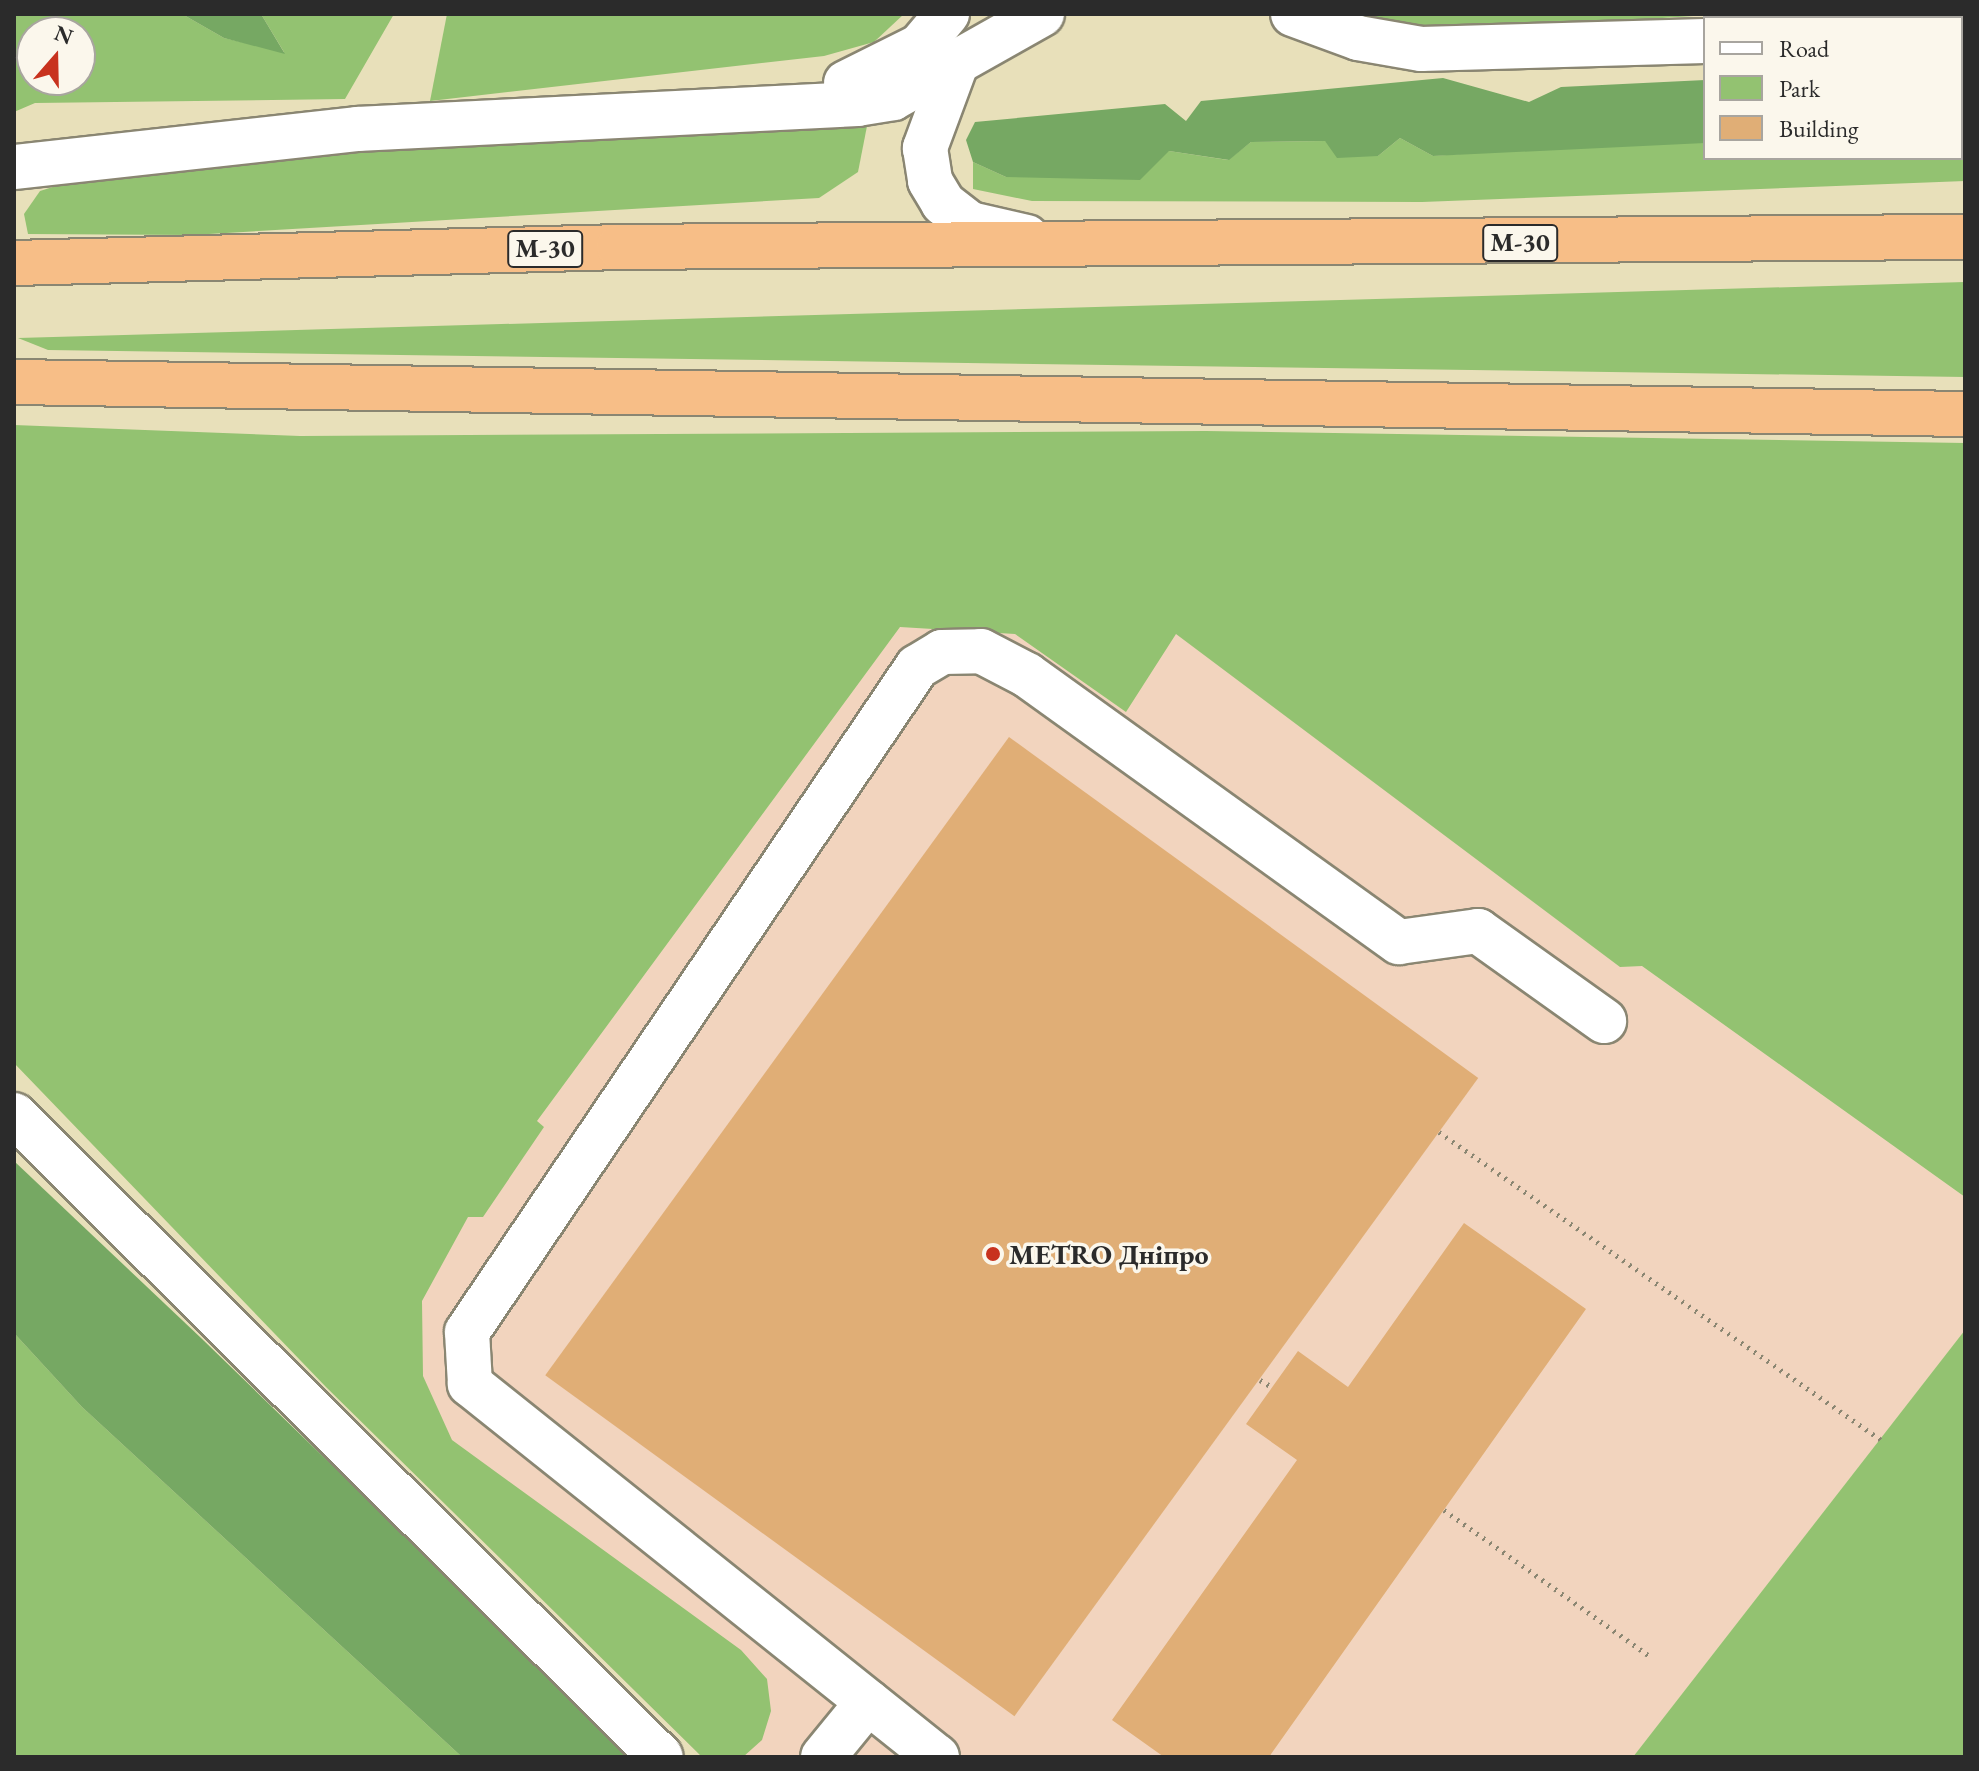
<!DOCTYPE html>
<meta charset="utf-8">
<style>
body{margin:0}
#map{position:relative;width:1979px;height:1771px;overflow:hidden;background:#e8e0ba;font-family:"EB Garamond",serif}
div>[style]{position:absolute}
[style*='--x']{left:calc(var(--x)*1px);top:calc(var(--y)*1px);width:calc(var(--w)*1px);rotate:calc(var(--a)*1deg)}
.built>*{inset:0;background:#f2d4be}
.green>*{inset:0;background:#93c271}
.forest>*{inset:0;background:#76a863}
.building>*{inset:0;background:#e0ae76;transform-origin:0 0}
.path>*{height:5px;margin-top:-2.5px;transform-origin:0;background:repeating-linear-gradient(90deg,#8a8672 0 2px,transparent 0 8px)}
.roads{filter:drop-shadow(2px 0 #8a8672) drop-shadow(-2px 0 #8a8672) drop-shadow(0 2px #8a8672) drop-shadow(0 -2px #8a8672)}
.minor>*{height:44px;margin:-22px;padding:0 22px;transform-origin:22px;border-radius:22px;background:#fff}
.highway>*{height:44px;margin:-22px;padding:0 22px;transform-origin:22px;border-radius:22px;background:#f7be87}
.dots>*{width:22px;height:22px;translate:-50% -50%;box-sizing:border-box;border:4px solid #fbf7ec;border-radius:50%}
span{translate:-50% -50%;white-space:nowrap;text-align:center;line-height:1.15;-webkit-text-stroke:7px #fbf7ec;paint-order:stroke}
.shield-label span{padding:2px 6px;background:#fbf7ec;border:2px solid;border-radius:6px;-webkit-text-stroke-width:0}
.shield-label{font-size:26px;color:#2b2b2b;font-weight:700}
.poi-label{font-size:28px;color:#2b2b2b;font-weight:700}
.left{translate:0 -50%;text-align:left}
.frame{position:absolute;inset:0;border:16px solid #2b2b2b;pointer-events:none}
.legend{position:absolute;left:1703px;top:16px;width:260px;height:144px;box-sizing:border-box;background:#fbf7ec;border:2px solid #a8a59f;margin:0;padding:10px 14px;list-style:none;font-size:24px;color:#2b2b2b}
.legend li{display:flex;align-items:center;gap:16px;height:40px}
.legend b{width:40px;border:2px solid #a8a59f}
.north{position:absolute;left:16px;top:16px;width:80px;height:80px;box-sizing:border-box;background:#fbf7ec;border:2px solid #a8a59f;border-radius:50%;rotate:20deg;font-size:22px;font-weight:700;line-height:32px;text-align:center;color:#2b2b2b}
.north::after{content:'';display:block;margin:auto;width:28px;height:36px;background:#c8321e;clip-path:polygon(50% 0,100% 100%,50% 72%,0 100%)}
</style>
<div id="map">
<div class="built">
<div style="clip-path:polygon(900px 627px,1015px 634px,1126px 712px,1176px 633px,1620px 967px,1642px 966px,1965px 1197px,1965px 1330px,1633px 1757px,702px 1757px,326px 1387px,537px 1121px)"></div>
</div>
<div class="green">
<div style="clip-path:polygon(evenodd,14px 14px,182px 14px,224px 38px,284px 52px,261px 14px,394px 14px,345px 99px,35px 103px,14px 112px,14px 14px,32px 32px,80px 32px,80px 80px,32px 80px,32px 32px)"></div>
<div style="clip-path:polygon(447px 14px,904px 14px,874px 42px,824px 56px,430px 101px)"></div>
<div style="clip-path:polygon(1346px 14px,1724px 14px,1447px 32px)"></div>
<div style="clip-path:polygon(868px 121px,858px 172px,819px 198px,192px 235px,28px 234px,24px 214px,40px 191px,113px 168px)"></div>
<div style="clip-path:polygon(1400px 138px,1433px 156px,1638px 141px,1705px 143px,1705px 158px,1961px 158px,1965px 141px,1965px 181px,1422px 202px,1032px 201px,973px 189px,973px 162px,1006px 177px,1049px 175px,1169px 151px,1228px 160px,1251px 142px,1325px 141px,1378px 156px)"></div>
<div style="clip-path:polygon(1965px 282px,1965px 377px,48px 350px,18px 338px)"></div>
<div style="clip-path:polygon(14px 425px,300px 436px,1206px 431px,1965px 443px,1965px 1197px,1642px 966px,1620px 967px,1176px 634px,1126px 712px,1015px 634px,900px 627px,537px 1121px,544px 1127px,483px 1217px,468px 1217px,422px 1301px,423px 1376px,452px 1440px,741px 1650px,767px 1679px,771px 1711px,762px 1740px,743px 1757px,702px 1757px,326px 1387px,14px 1063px)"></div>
<div style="clip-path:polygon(1965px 1330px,1965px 1757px,1633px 1757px)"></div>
<div style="clip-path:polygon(14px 1333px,82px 1407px,462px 1757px,14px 1757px)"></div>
</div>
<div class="forest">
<div style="clip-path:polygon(182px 14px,261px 14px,285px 54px,224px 38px)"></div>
<div style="clip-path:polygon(1443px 78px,1529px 102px,1561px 87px,1705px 80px,1705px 143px,1433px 156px,1400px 138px,1378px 156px,1337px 158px,1325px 141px,1251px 142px,1229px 160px,1169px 151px,1140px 180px,1006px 177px,973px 162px,966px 140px,975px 122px,1165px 104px,1186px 121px,1201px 101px)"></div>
<div style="clip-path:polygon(14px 1161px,201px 1338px,633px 1757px,462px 1757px,82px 1407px,14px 1333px)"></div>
</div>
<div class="building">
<div style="left:1009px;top:737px;width:580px;height:789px;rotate:36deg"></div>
<div style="clip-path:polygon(1464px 1223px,1586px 1309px,1269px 1757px,1164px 1757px,1112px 1720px,1297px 1460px,1246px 1424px,1298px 1351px,1348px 1387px)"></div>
</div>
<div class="path">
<div style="--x:1439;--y:1132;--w:542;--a:34.86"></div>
<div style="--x:1260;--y:1380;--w:14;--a:30"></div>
<div style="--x:1444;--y:1510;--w:254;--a:35.4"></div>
</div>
<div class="roads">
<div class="minor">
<div style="--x:1293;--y:14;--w:69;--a:20.3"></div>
<div style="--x:1358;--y:38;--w:64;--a:9.9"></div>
<div style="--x:1421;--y:49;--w:284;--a:-1.6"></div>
<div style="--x:1961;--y:30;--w:4;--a:0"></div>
<div style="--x:956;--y:64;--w:90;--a:110.3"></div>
<div style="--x:925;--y:148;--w:33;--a:81"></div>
<div style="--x:930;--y:181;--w:26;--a:59"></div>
<div style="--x:943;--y:203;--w:34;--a:38"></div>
<div style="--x:970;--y:224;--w:58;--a:12.8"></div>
<div style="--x:846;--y:83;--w:83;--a:-26.6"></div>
<div style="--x:920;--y:46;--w:42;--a:-49.8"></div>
<div style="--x:14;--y:167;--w:345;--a:-6.3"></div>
<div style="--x:357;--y:129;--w:501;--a:-2.86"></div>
<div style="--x:857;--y:104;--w:36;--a:-9"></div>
<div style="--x:893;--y:98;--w:171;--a:-29.4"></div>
<div style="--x:14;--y:1115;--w:911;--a:44.78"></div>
<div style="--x:823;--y:1757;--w:71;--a:-50.7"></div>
<div style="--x:937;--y:1757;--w:598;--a:-141.39"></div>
<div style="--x:470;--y:1384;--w:52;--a:-93.3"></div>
<div style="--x:467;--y:1332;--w:803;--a:-55.91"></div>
<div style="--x:917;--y:667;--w:29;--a:-31"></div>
<div style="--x:942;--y:652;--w:39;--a:-1"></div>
<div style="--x:981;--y:651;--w:52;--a:27.6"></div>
<div style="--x:1027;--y:675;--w:458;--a:35.7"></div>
<div style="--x:1399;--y:942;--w:80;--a:-7.9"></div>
<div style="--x:1478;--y:931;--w:155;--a:35.5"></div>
</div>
<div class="highway">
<div style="--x:14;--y:263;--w:605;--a:-1.51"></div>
<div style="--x:619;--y:247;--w:1346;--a:-0.43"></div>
<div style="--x:14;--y:382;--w:1951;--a:0.94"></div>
</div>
</div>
<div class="dots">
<div style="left:993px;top:1254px;background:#c8321e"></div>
</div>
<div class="shield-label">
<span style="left:1520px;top:243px">М-30</span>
<span style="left:545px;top:249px">М-30</span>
</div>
<div class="poi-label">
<span class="left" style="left:1009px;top:1254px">METRO Дніпро</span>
</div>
<div class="frame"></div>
<ul class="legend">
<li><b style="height:10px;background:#fff"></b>Road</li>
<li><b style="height:22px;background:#93c271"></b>Park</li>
<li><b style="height:22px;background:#e0ae76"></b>Building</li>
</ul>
<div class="north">N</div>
</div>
